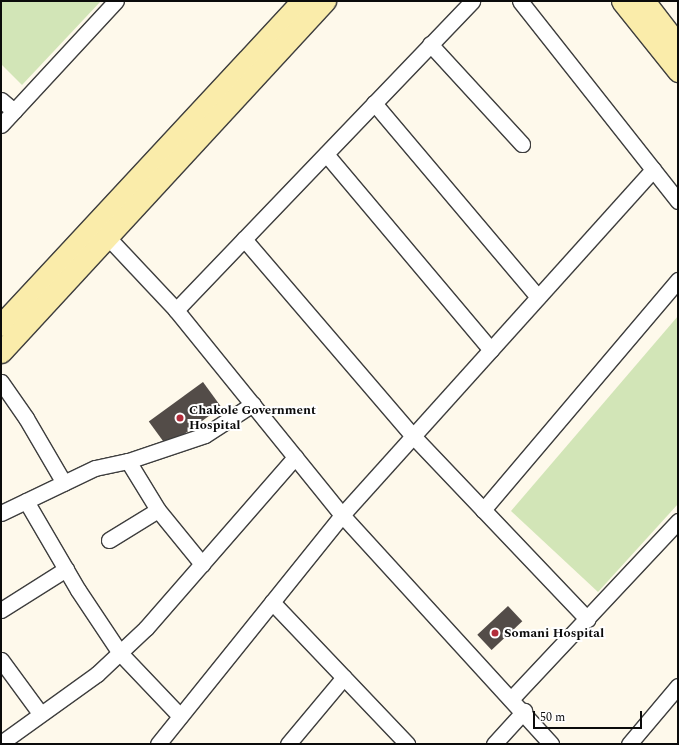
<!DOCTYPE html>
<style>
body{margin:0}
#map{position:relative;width:679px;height:745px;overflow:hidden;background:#fef9eb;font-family:Spectral,serif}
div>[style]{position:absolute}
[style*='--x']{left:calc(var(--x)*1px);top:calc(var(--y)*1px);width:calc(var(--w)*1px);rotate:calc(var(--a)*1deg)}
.green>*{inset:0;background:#d2e5b7}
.building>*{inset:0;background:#534c48;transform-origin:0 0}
.roads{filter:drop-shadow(1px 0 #3e3e3e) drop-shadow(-1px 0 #3e3e3e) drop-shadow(0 1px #3e3e3e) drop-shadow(0 -1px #3e3e3e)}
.street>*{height:15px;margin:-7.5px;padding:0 7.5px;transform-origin:7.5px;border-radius:7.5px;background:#fff}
.secondary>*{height:21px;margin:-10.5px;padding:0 10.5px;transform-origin:10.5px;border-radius:10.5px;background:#faecaa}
.dots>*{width:11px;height:11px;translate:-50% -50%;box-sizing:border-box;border:2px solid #fff;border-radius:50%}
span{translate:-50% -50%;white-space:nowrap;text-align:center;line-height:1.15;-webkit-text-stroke:4px #fff;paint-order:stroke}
.poi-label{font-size:13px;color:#0b0b0b;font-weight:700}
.left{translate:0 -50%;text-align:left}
.frame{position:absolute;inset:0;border:2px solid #0b0b0b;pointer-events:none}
.scale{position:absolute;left:533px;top:711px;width:109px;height:18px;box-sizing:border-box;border:2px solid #0b0b0b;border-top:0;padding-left:5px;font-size:12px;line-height:14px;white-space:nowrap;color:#0b0b0b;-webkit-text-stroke:3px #fff;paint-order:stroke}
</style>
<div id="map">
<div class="green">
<div style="clip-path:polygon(1px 1px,101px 1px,22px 85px,1px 64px)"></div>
<div style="clip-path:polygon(678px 316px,678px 504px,598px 592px,511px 511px)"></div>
</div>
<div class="building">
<div style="left:203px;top:382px;width:31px;height:67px;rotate:54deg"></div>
<div style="left:508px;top:606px;width:21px;height:42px;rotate:47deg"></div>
</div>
<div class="roads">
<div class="street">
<div style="--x:520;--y:1;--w:255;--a:51.7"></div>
<div style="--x:430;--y:44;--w:136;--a:47.4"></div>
<div style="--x:1;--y:100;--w:17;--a:40"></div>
<div style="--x:374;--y:103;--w:254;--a:49.8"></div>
<div style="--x:1;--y:125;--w:169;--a:-47.2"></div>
<div style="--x:326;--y:154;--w:256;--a:49.9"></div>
<div style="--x:101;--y:230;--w:110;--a:46.8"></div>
<div style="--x:176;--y:310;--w:264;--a:51"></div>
<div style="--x:342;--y:515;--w:310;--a:47.6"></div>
<div style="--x:244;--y:239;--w:260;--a:49.4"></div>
<div style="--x:413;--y:436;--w:253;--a:46.4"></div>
<div style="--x:176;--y:310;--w:428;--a:-46.2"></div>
<div style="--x:1;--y:382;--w:44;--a:55.2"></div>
<div style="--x:26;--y:418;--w:75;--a:59.7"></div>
<div style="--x:128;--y:461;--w:57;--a:58.5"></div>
<div style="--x:158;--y:510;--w:70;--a:50.8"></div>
<div style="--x:26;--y:501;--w:103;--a:59.7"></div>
<div style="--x:78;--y:590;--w:76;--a:56.3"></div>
<div style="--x:120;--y:653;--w:87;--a:46.4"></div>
<div style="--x:483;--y:510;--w:302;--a:-49.7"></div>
<div style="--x:1;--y:513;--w:104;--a:-25.6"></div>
<div style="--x:95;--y:468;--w:34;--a:-12"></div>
<div style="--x:128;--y:461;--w:81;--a:-18.7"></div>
<div style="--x:205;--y:435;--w:57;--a:-32.9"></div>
<div style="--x:109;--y:540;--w:57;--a:-31.5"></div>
<div style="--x:272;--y:602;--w:196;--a:46.4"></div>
<div style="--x:1;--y:610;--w:77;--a:-32.2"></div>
<div style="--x:1;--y:660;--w:66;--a:53.7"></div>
<div style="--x:512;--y:698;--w:243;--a:-46.8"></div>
<div style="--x:1;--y:743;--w:118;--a:-35.7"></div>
<div style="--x:97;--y:674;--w:67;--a:-43.2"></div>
<div style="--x:146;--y:628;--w:227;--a:-48.9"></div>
<div style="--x:158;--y:744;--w:294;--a:-51.2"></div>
<div style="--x:342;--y:515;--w:465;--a:-48"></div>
<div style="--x:288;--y:744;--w:87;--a:-50.1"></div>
<div style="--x:494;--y:744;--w:45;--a:-47.7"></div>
<div style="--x:629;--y:744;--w:76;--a:-49.8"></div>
</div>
<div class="secondary">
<div style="--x:622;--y:1;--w:90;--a:51.3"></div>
<div style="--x:644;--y:1;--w:56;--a:52.3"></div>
<div style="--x:1;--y:325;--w:442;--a:-47.1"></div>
<div style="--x:1;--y:352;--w:478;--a:-47.3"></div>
</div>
</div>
<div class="dots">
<div style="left:180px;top:418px;background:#b22d3b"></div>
<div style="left:495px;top:633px;background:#b22d3b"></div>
</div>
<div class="poi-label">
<span class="left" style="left:189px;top:418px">Chakole Government<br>Hospital</span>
<span class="left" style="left:504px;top:633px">Somani Hospital</span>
</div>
<div class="frame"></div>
<div class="scale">50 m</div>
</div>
